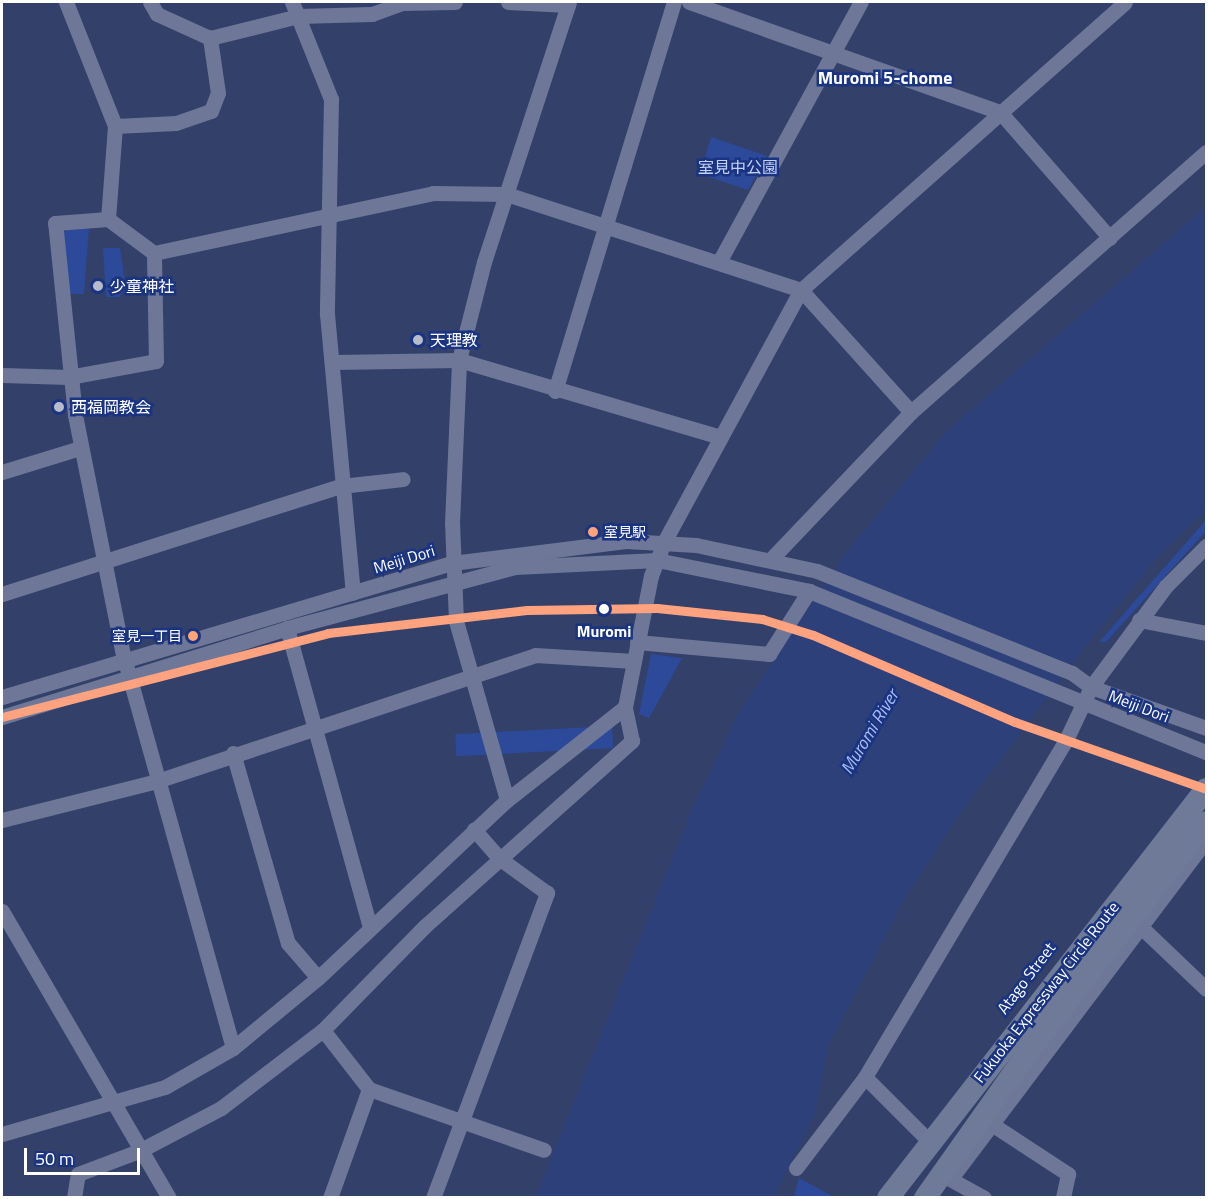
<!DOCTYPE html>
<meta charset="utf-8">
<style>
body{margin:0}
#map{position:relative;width:1208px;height:1199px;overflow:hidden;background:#32406a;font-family:"Titillium Web","Noto Sans JP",sans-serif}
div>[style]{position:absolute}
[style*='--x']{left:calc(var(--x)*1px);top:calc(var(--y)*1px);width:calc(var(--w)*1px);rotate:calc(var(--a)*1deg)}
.green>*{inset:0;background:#2d4a9a;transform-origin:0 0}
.water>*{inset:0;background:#2d4079}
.minor>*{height:15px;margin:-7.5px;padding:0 7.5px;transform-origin:7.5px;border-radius:7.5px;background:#6e7798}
.highway>*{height:22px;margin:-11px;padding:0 11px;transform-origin:11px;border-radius:11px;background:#6e7a98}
.metro-1>*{height:9px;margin:-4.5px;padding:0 4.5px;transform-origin:4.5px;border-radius:4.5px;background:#ffa280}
.dots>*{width:16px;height:16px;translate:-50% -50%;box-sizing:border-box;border:3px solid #1a3482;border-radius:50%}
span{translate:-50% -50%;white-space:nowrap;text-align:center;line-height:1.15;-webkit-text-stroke:5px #1a3482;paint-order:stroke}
.bus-label{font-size:14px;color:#fff}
.left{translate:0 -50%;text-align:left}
.right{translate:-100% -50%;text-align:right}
.park-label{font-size:16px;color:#c3d1f8}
.poi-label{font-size:16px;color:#fff}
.street-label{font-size:16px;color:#fff}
.stop-label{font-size:16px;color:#fff;font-weight:700}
.neighbourhood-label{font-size:18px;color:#fff;font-weight:700}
.water-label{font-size:18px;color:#a9bdf3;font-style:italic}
.frame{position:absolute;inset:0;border:3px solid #fff;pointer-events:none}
.scale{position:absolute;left:24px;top:1148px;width:116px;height:27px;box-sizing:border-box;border:3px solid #fff;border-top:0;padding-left:8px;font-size:18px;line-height:21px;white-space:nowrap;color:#fff;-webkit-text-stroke:4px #1a3482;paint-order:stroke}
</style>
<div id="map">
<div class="green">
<div style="clip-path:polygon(711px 137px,767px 156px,748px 190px,700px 174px)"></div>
<div style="clip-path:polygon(69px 226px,89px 228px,84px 294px,67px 294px,61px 237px)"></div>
<div style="clip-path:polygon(103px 248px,120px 248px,126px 288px,119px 297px,106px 297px)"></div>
<div style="clip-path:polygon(1206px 520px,1206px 531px,1106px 642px,1099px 642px)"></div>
<div style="clip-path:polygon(651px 654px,682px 658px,649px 718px,639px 714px)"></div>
<div style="left:612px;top:726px;width:22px;height:157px;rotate:87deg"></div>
<div style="clip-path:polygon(799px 1178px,834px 1197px,794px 1197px)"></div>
</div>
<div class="water">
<div style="clip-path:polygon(1206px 207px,1206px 510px,1158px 556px,1085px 647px,960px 813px,905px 898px,828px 1046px,815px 1114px,774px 1197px,535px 1198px,692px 809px,740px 710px,844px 555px,947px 431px)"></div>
</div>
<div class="minor">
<div style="--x:66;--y:2;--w:133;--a:68.4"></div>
<div style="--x:115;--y:126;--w:93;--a:94.3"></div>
<div style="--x:150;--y:2;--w:14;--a:60"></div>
<div style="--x:157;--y:14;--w:58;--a:24.4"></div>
<div style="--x:210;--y:38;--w:91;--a:-14"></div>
<div style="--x:298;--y:16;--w:74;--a:-1.5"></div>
<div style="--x:372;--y:14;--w:32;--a:-20"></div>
<div style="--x:402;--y:3;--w:53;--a:-1.1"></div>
<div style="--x:292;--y:2;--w:105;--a:68.1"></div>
<div style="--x:331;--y:99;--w:215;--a:91.1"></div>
<div style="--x:327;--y:314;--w:280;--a:84.7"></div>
<div style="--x:508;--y:2;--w:60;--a:2.9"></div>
<div style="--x:689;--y:2;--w:330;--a:19.5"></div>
<div style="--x:1000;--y:112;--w:167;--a:48.9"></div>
<div style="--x:115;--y:126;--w:61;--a:-2.8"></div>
<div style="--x:176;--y:123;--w:37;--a:-19"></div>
<div style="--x:211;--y:111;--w:19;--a:-69"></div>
<div style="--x:218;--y:93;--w:56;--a:-98.3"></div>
<div style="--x:719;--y:262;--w:296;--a:-61.4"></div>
<div style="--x:333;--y:362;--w:126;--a:-0.9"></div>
<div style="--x:459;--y:360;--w:270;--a:16.4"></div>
<div style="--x:2;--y:375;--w:67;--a:1.7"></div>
<div style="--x:69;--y:377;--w:88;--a:-10.4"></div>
<div style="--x:156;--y:361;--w:108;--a:-91.1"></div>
<div style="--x:555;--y:391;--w:407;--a:-73"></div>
<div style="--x:2;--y:472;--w:82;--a:-17.1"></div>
<div style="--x:772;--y:558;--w:202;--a:-46.4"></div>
<div style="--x:911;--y:412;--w:393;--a:-41.4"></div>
<div style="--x:2;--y:594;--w:356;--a:-17.7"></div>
<div style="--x:341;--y:486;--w:62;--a:-6.4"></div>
<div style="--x:1139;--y:620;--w:68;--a:11"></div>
<div style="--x:287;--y:628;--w:311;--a:74.5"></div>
<div style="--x:637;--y:642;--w:133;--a:5.2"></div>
<div style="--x:769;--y:654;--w:75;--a:-57.6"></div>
<div style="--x:2;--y:697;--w:470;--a:-16.6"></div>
<div style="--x:452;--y:563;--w:175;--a:-7.2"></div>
<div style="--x:626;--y:541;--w:70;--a:3.3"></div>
<div style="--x:696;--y:545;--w:124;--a:12.1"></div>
<div style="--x:817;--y:571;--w:275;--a:21.8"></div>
<div style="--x:1072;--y:673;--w:24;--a:36"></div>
<div style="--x:1091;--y:687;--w:122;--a:19.6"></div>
<div style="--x:2;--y:717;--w:299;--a:-17.3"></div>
<div style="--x:287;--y:628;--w:236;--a:-15"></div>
<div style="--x:515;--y:567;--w:142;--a:-2.8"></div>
<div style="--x:657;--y:560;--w:155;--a:11.5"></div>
<div style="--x:809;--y:591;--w:428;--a:22.1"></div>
<div style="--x:233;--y:753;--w:198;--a:73.9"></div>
<div style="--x:288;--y:943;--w:46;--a:49.4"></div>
<div style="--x:507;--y:800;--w:150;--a:-38.2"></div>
<div style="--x:625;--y:707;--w:134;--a:-78.8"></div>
<div style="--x:651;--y:576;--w:36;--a:-69"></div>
<div style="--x:664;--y:542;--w:287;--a:-61.5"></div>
<div style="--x:801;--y:290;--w:433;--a:-41.6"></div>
<div style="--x:2;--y:820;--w:160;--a:-14.1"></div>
<div style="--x:157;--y:781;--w:398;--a:-18.4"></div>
<div style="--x:535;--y:655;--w:99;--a:3.5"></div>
<div style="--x:2;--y:911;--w:332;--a:59.8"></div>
<div style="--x:1141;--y:927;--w:90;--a:43.6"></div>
<div style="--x:323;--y:1030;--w:75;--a:52.1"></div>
<div style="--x:233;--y:1048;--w:408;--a:-105.6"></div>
<div style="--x:123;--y:655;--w:245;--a:-101.3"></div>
<div style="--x:75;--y:415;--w:193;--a:-95.9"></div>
<div style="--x:55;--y:223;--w:53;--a:-4.3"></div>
<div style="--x:108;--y:219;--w:57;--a:36.5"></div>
<div style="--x:154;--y:253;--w:285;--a:-12.1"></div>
<div style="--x:433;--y:193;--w:73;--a:0.8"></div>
<div style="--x:506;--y:194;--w:310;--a:18"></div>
<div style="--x:801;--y:290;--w:164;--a:48"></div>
<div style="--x:865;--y:1077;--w:82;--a:45"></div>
<div style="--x:993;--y:1125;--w:90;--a:33.2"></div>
<div style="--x:1068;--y:1174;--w:25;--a:102"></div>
<div style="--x:2;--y:1134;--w:170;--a:-16.1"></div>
<div style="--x:165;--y:1087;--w:78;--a:-29.8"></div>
<div style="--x:233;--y:1048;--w:110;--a:-39.5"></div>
<div style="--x:318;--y:978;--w:260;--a:-43.3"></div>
<div style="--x:507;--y:800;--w:186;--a:-105.9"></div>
<div style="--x:456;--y:621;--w:98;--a:-92.3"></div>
<div style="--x:452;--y:523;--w:163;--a:-87.5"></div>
<div style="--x:459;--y:360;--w:101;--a:-75.7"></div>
<div style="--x:484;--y:262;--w:274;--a:-71.9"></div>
<div style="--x:796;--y:1168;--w:114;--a:-52.8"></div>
<div style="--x:865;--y:1077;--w:390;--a:-59.2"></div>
<div style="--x:1065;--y:742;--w:61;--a:-64.7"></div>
<div style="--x:1091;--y:687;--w:126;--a:-53.4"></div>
<div style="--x:1166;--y:586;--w:57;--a:-45"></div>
<div style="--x:955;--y:1173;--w:417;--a:-53"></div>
<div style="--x:950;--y:1179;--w:39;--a:29"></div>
<div style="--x:74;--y:1198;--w:24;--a:-81"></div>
<div style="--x:78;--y:1174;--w:65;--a:-20.7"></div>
<div style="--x:139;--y:1151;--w:93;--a:-27.7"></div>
<div style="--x:221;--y:1108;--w:128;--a:-37.4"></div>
<div style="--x:323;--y:1030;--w:146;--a:-45.6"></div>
<div style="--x:425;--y:926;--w:278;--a:-41.8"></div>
<div style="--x:632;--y:741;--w:35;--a:-102"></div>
<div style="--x:330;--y:1198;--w:116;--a:-70.3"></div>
<div style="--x:369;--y:1089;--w:185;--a:19.2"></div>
<div style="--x:433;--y:1198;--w:326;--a:-69.5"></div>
<div style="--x:547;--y:893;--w:59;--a:-143.9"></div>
<div style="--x:499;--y:858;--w:38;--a:-131"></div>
</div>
<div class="highway">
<div style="--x:888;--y:1198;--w:518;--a:-52.13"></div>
<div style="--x:925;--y:1198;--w:180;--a:-54.7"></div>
<div style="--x:1029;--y:1051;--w:289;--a:-52.3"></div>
</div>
<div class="metro-1">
<div style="--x:2;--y:717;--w:337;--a:-14.4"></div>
<div style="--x:328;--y:633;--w:200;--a:-6.6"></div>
<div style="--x:527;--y:610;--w:130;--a:-0.9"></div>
<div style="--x:657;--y:608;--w:106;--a:6"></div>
<div style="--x:762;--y:619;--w:53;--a:17.4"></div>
<div style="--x:813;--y:635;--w:220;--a:23.3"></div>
<div style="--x:1015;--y:722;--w:202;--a:19.3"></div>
</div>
<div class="dots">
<div style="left:98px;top:286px;background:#b7bccb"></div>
<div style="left:418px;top:340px;background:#b7bccb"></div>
<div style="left:59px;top:407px;background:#b7bccb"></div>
<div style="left:593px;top:532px;background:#fea277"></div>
<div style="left:604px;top:609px;background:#fff"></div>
<div style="left:193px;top:636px;background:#fea277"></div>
</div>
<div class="bus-label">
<span class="left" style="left:604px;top:532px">室見駅</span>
<span class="right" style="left:182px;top:636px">室見一丁目</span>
</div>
<div class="park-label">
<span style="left:738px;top:167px">室見中公園</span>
</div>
<div class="poi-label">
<span class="left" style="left:110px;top:286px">少童神社</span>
<span class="left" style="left:430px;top:340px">天理教</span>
<span class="left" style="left:71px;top:407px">西福岡教会</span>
</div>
<div class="street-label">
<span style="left:404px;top:559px;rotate:-17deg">Meiji Dori</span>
<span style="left:1139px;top:706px;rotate:21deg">Meiji Dori</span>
<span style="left:1026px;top:978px;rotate:-53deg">Atago Street</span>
<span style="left:1046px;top:992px;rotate:-52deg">Fukuoka Expressway Circle Route</span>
</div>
<div class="stop-label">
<span style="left:604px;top:631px">Muromi</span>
</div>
<div class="neighbourhood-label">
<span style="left:885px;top:78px">Muromi 5-chome</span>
</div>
<div class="water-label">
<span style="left:870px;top:732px;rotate:-59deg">Muromi River</span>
</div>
<div class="frame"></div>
<div class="scale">50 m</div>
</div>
